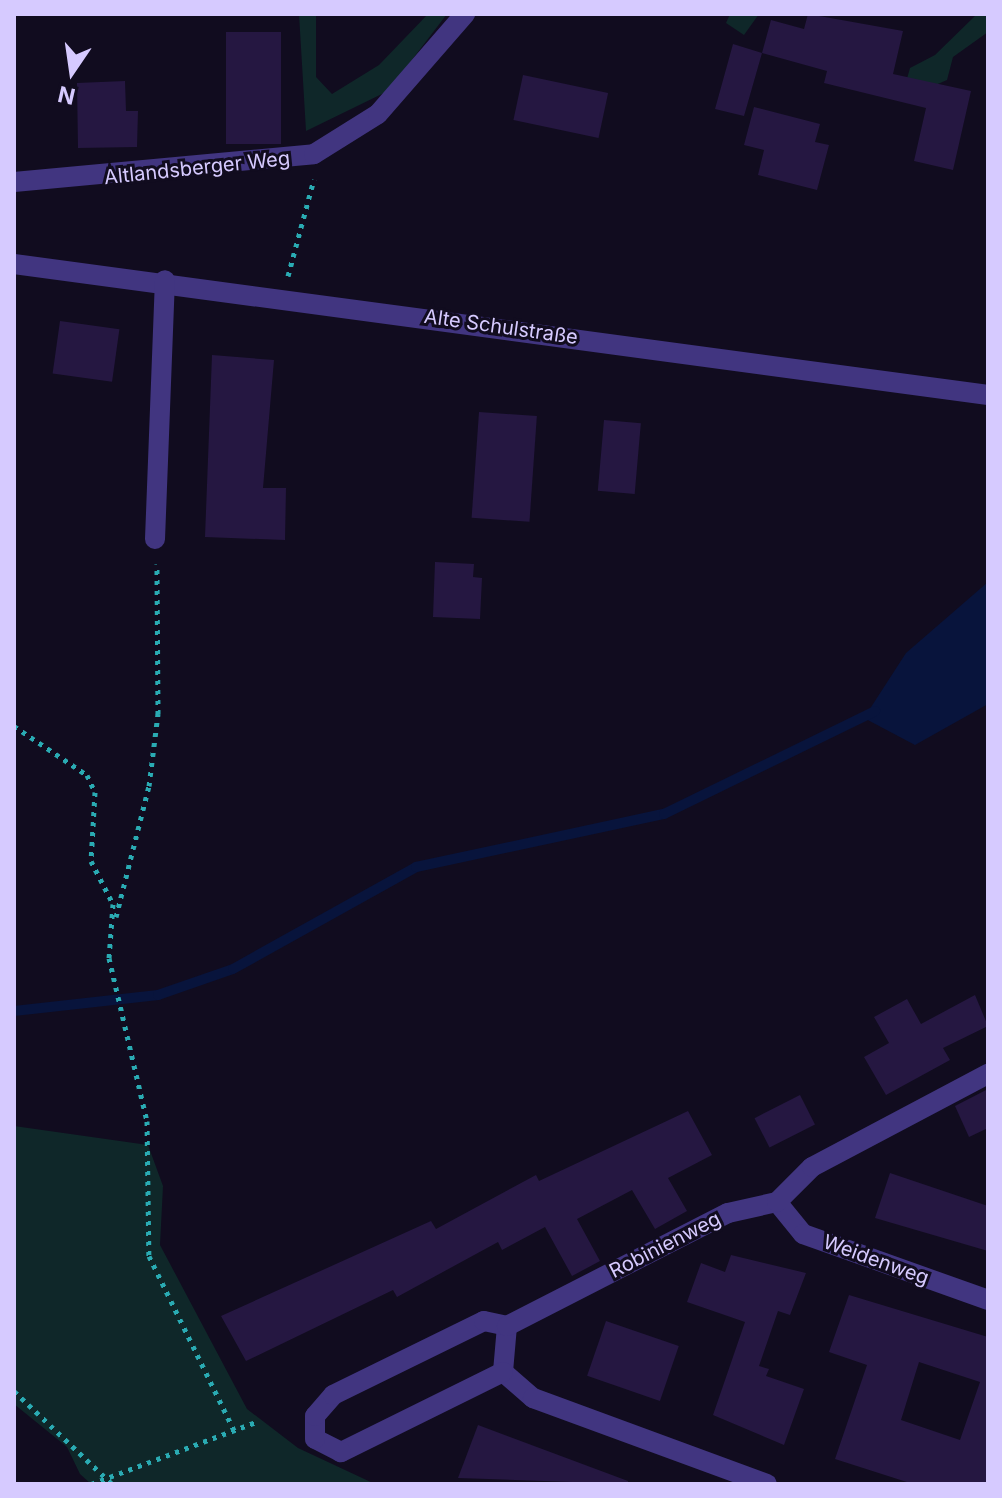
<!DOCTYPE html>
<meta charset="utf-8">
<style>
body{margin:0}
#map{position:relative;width:1002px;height:1498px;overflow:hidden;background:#110c1f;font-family:Inter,sans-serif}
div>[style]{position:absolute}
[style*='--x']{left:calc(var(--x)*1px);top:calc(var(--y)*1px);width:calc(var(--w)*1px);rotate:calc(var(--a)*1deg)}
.green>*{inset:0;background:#0f2729}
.water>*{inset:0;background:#08143c}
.stream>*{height:10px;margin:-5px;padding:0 5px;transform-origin:5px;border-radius:5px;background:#08143c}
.building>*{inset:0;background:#251741;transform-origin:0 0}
.path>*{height:5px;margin-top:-2.5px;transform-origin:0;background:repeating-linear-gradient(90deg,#2aabb3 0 4px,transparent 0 10px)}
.minor>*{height:20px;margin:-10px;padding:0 10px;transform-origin:10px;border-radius:10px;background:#413580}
span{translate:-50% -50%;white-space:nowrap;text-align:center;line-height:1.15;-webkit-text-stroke:6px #110c1f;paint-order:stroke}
.street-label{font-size:20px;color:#d6caff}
.frame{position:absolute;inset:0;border:16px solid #d6caff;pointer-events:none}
.north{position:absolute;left:32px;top:32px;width:80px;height:80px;-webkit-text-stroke:6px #110c1f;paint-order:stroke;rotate:193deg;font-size:22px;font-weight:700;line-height:32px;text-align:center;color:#d6caff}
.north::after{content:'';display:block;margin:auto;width:28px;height:36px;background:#d6caff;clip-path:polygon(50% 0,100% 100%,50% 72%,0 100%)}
</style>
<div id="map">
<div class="green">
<div style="clip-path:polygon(299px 14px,316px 14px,316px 77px,332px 94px,379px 65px,428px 14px,447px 14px,388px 91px,306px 131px)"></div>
<div style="clip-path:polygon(730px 14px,759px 14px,744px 35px,726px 23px)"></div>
<div style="clip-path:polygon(977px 14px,988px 14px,988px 32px,953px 57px,947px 80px,901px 100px,910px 68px,935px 55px)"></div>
<div style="clip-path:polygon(14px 1126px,148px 1145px,163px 1186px,160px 1245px,247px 1409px,298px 1448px,375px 1484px,91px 1484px,80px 1474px,67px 1447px,14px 1404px)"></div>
</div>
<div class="water">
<div style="clip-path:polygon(988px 582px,988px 704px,915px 745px,864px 718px,906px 653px)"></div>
</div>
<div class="stream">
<div style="--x:14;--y:1011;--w:145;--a:-6.3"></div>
<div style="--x:158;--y:995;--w:79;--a:-19.1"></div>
<div style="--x:233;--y:969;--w:210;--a:-29.1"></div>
<div style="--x:416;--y:867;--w:254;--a:-12.1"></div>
<div style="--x:664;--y:814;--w:235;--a:-26"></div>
</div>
<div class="building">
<div style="clip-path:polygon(808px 14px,903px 31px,893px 74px,971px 91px,953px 170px,914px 161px,926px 108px,824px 83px,827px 71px,762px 53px,744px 116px,715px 109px,733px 44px,762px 53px,771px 20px,804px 29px)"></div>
<div style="left:226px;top:32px;width:55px;height:112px"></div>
<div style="left:523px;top:75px;width:87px;height:46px;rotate:12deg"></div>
<div style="clip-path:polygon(125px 81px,126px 111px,138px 111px,137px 147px,78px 148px,77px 83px)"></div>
<div style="clip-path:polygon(754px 107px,820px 124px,815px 142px,829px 145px,817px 190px,758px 175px,764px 150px,744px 145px)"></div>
<div style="left:60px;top:321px;width:60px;height:53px;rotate:8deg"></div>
<div style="clip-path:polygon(212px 355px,274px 360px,263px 488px,286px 488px,285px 540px,205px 537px)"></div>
<div style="left:479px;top:412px;width:58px;height:106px;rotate:4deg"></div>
<div style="left:604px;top:420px;width:37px;height:71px;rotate:5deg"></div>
<div style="clip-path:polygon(435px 562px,474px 564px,473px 577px,482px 578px,480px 619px,433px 617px)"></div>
<div style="clip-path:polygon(975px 995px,988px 1026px,943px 1048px,950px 1060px,886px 1095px,864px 1057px,889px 1043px,874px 1017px,907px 999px,921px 1024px)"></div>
<div style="clip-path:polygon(988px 1089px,988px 1128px,969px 1137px,955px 1106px)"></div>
<div style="left:800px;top:1095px;width:33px;height:51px;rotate:63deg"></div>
<div style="clip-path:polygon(688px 1111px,712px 1155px,668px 1178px,687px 1211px,655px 1229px,632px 1190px,577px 1219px,600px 1261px,572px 1276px,545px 1227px,502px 1250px,498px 1242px,397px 1297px,393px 1290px,246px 1361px,221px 1316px,431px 1221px,436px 1229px,536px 1175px,539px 1181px)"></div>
<div style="clip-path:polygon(890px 1173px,988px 1206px,988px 1251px,875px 1218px)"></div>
<div style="clip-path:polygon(731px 1255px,806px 1273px,790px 1315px,778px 1311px,759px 1366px,769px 1369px,766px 1376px,804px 1389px,784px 1445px,713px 1415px,745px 1322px,687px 1302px,701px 1263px,725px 1272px)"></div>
<div style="clip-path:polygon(evenodd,849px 1295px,988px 1337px,988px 1484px,913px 1484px,835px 1459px,867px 1365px,829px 1352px,849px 1295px,919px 1362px,980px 1382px,960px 1440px,901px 1420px,919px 1362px)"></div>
<div style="left:606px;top:1321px;width:77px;height:58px;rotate:19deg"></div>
<div style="clip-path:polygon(478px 1425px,628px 1481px,628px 1484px,458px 1478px)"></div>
</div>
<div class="path">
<div style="--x:288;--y:276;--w:100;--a:-75"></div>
<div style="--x:14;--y:726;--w:88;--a:33.9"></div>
<div style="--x:87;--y:775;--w:19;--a:65"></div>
<div style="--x:95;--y:792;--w:69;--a:93.3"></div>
<div style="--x:91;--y:861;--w:48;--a:62.9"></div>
<div style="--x:113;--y:904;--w:54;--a:94.2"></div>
<div style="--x:109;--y:958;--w:167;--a:76.9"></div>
<div style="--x:147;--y:1121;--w:135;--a:89.2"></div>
<div style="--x:149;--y:1256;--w:194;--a:64"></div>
<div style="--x:116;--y:917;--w:135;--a:-75.9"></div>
<div style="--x:149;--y:786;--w:73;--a:-82.9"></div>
<div style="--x:158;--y:714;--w:150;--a:-90.4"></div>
<div style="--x:14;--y:1391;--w:135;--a:43.5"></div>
<div style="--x:91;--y:1484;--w:179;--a:-20.6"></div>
</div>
<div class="minor">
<div style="--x:14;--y:182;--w:301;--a:-5.3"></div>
<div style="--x:314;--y:154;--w:75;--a:-32"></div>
<div style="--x:378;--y:114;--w:133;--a:-49"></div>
<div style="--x:14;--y:264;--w:983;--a:7.66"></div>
<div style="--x:155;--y:539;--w:259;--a:-87.8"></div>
<div style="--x:777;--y:1202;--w:41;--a:50.9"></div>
<div style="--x:803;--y:1234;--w:196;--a:19.6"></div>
<div style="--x:507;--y:1326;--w:46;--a:95"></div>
<div style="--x:503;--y:1372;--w:40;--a:41"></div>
<div style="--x:533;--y:1398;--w:249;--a:20.2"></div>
<div style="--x:503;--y:1372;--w:181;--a:153.7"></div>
<div style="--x:341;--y:1452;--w:29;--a:-153"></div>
<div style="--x:315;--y:1439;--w:23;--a:-90"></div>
<div style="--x:315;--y:1416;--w:28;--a:-49"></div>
<div style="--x:333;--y:1395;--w:168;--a:-26.1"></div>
<div style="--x:484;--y:1321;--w:24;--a:12"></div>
<div style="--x:507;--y:1326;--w:248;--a:-27.1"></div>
<div style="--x:728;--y:1213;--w:50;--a:-12.7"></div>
<div style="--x:777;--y:1202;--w:49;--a:-45"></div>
<div style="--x:812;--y:1167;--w:199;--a:-27.9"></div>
</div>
<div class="street-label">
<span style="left:197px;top:168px;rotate:-6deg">Altlandsberger Weg</span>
<span style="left:501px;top:327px;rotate:8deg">Alte Schulstraße</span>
<span style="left:665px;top:1245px;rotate:-27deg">Robinienweg</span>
<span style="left:876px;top:1260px;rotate:20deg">Weidenweg</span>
</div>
<div class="frame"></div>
<div class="north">N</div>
</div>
